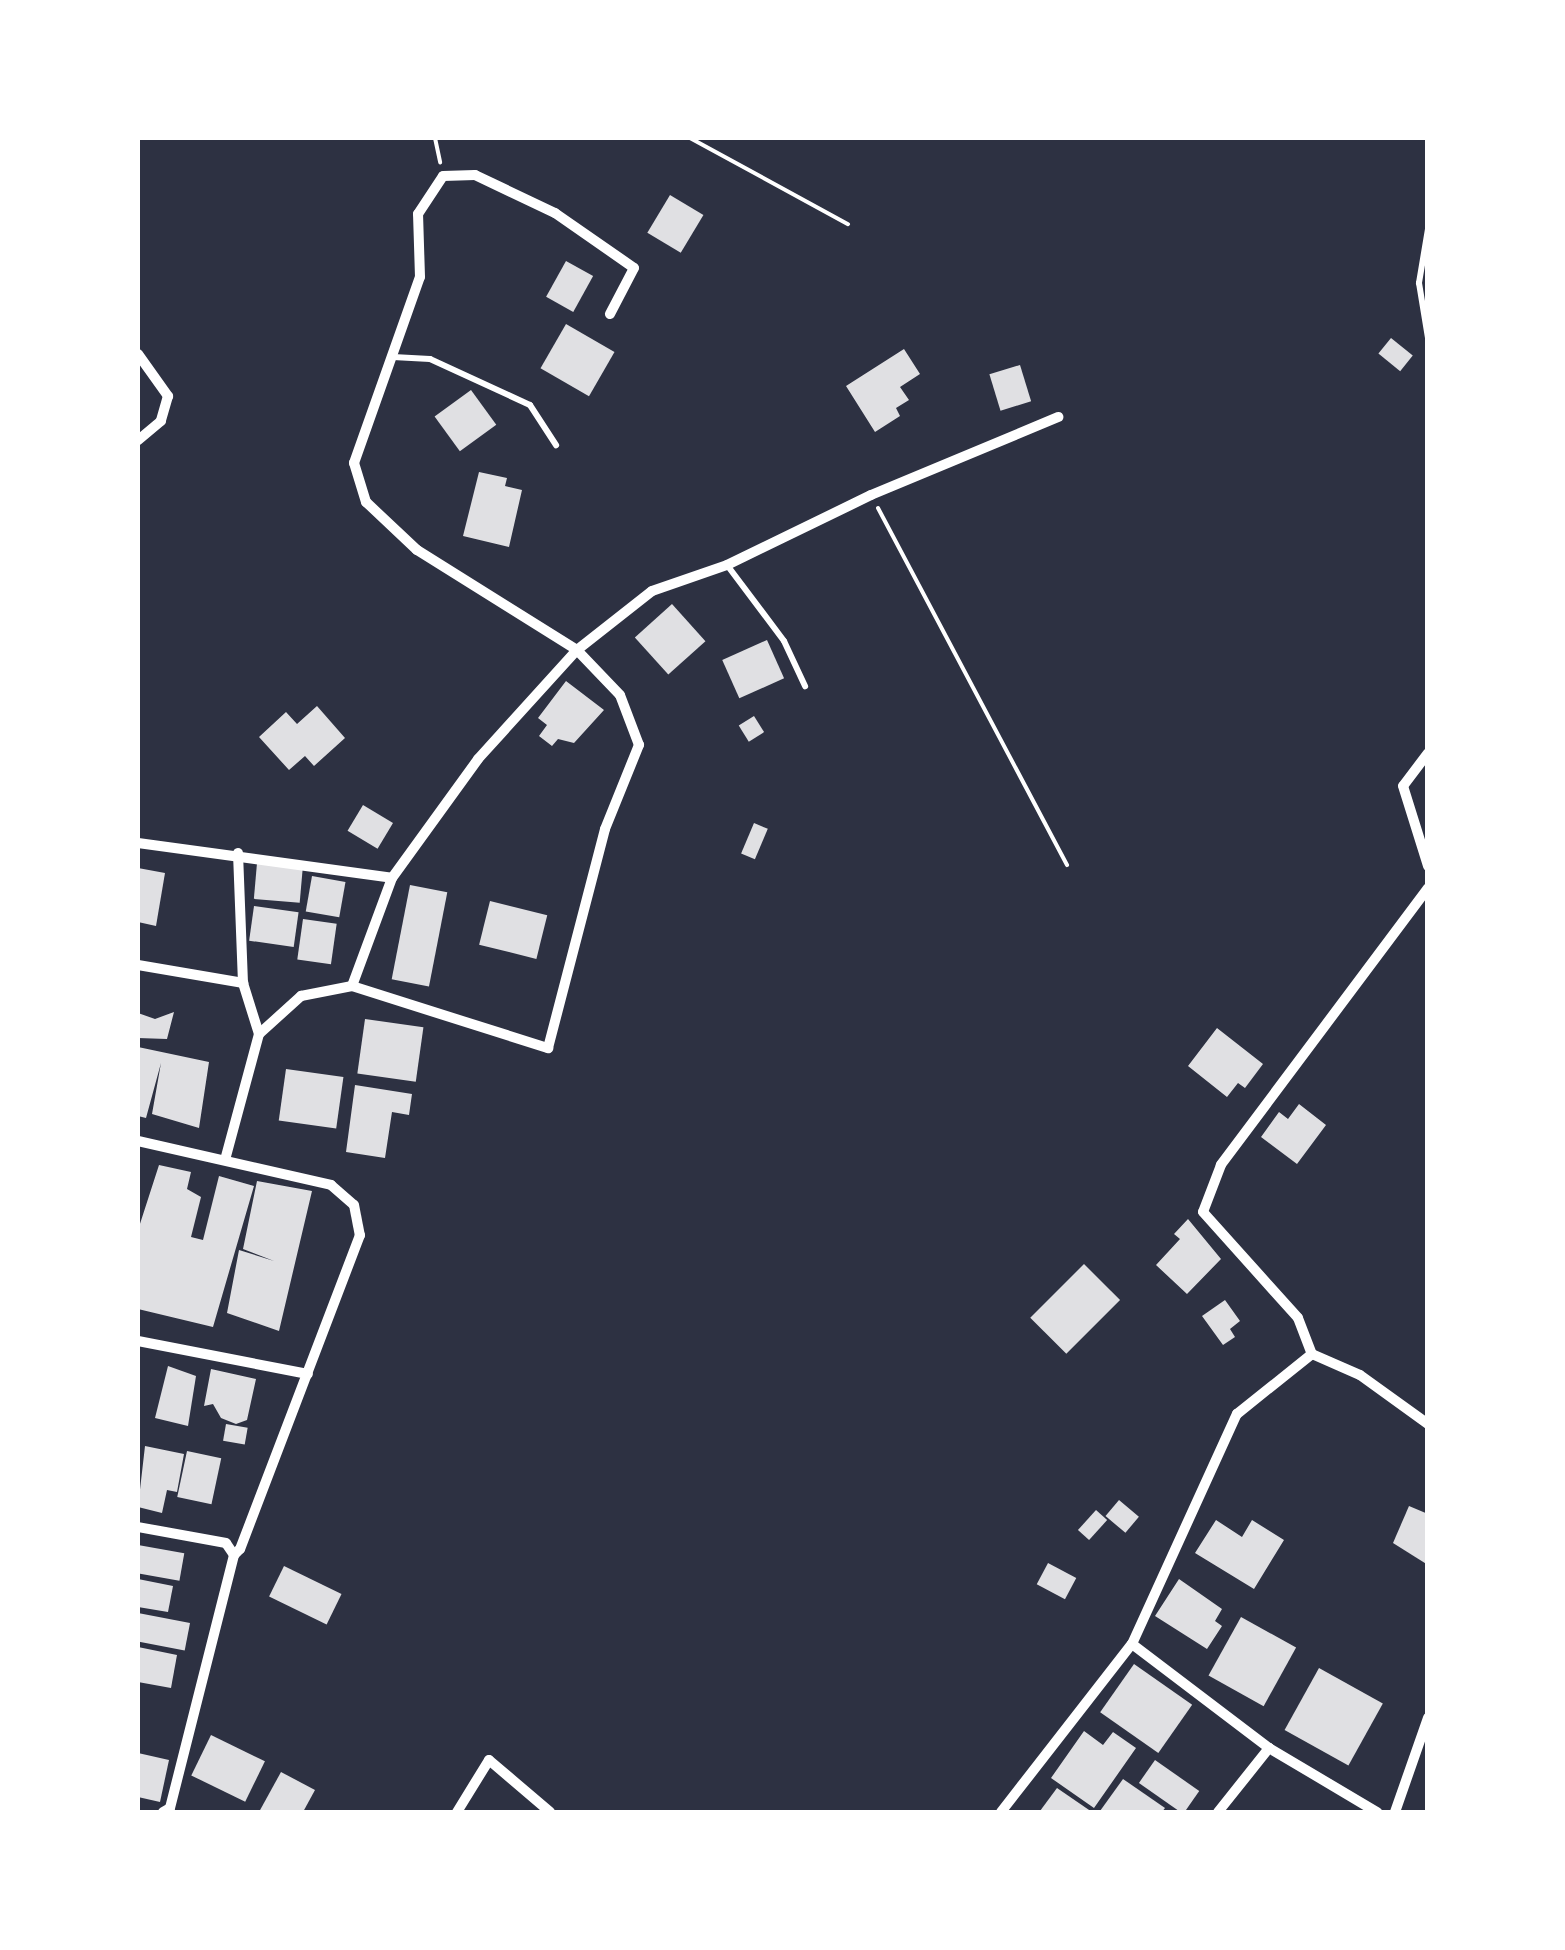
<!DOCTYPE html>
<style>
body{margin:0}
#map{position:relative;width:1565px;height:1950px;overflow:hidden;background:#2d3142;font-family:"Work Sans",sans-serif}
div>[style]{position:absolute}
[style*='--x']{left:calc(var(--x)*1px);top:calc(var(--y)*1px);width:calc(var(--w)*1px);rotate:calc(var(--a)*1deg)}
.building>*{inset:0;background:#e0e0e3;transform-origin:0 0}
.path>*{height:4px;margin:-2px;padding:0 2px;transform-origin:2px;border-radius:2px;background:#fff}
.service>*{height:6px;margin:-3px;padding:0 3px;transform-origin:3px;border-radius:3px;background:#fff}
.minor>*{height:10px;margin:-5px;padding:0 5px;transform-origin:5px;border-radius:5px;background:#fff}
span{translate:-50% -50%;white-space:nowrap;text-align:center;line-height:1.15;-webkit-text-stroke:10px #fff;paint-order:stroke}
.frame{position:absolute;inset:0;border:140px solid #fff;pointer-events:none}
</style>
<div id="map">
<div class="building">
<div style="left:670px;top:195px;width:39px;height:44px;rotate:31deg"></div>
<div style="left:566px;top:261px;width:31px;height:41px;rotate:29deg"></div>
<div style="left:566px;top:324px;width:56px;height:51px;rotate:30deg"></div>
<div style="left:1391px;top:338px;width:28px;height:20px;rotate:39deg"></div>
<div style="clip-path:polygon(904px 349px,920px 374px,900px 387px,909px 400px,896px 408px,900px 416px,875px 432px,846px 386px)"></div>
<div style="left:1020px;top:365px;width:38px;height:32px;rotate:73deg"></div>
<div style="left:471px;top:390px;width:43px;height:45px;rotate:54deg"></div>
<div style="clip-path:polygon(479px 472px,507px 478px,505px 486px,522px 490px,509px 547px,463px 536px)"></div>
<div style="left:672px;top:604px;width:50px;height:50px;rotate:48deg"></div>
<div style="left:767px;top:640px;width:42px;height:49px;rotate:66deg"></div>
<div style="clip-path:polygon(566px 681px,604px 710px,574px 743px,558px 739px,552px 746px,539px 736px,547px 725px,538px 718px)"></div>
<div style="clip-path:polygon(317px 706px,345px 738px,314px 766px,305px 756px,289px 770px,259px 737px,286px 712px,297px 724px)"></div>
<div style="left:754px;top:716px;width:19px;height:18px;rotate:58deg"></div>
<div style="left:363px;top:805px;width:35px;height:30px;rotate:31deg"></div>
<div style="left:754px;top:823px;width:15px;height:33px;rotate:23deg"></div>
<div style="left:257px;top:863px;width:46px;height:36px;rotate:5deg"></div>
<div style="clip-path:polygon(138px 868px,165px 873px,156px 926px,138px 922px)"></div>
<div style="left:312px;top:876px;width:34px;height:36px;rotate:10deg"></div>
<div style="left:410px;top:885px;width:38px;height:96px;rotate:11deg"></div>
<div style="left:490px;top:901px;width:59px;height:45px;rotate:14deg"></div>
<div style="left:254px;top:906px;width:45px;height:35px;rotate:8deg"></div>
<div style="left:303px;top:919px;width:34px;height:41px;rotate:8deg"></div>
<div style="clip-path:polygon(174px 1012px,167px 1039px,138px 1038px,138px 1013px,155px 1019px)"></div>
<div style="left:365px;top:1019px;width:59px;height:55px;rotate:8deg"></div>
<div style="clip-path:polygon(1217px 1028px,1263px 1064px,1245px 1088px,1238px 1083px,1227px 1097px,1188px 1066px)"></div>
<div style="clip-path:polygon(138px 1047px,209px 1062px,199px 1128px,152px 1114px,161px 1063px,146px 1118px,138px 1116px)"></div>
<div style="left:286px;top:1069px;width:58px;height:52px;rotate:8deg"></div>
<div style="clip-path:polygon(355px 1085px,412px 1094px,409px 1115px,392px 1112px,385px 1158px,346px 1152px)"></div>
<div style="clip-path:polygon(1299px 1104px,1326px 1125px,1297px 1164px,1261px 1137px,1279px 1112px,1288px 1119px)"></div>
<div style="clip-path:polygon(159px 1165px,191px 1172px,187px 1189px,201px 1197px,191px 1237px,203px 1240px,219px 1176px,254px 1186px,213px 1327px,138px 1309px,138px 1230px)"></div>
<div style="clip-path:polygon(257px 1181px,312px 1191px,279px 1331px,227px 1313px,239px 1250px,274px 1261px,243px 1249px)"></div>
<div style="clip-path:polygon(1188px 1219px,1221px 1259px,1187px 1294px,1156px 1265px,1180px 1239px,1174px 1234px)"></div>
<div style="left:1084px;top:1264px;width:51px;height:76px;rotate:45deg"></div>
<div style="clip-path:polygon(1225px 1300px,1240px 1321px,1230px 1329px,1235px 1337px,1223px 1345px,1202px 1316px)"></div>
<div style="clip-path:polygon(168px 1366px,196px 1376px,188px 1426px,155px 1418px)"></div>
<div style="clip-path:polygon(211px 1369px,256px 1379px,247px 1420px,236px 1424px,221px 1418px,213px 1404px,204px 1406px)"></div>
<div style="left:226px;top:1424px;width:22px;height:17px;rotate:10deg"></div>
<div style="clip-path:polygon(145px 1446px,184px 1454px,177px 1492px,167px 1490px,162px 1513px,138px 1507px)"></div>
<div style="left:187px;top:1451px;width:35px;height:47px;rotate:12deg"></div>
<div style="left:1119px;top:1500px;width:26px;height:21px;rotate:40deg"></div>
<div style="clip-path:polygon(1409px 1506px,1428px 1514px,1428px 1565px,1393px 1543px)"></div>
<div style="left:1096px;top:1510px;width:15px;height:27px;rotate:42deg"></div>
<div style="clip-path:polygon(1216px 1520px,1242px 1537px,1252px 1520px,1284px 1540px,1254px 1589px,1195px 1553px)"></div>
<div style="left:138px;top:1545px;width:47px;height:28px;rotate:10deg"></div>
<div style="left:1048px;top:1563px;width:32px;height:24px;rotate:28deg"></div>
<div style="left:284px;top:1566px;width:64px;height:34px;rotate:26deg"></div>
<div style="clip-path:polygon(138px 1579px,173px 1586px,168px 1612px,138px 1607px)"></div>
<div style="clip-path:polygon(1179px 1579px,1222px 1609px,1215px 1621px,1222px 1626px,1207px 1649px,1155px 1616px)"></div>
<div style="left:138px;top:1613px;width:53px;height:28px;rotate:11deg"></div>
<div style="left:1241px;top:1617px;width:63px;height:67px;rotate:29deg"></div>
<div style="clip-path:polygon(138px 1647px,177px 1655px,171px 1688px,138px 1682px)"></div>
<div style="left:1134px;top:1664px;width:71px;height:59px;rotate:35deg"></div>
<div style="left:1319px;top:1668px;width:73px;height:71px;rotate:29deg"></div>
<div style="clip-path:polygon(1084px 1731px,1103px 1745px,1113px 1732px,1136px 1748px,1094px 1808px,1051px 1778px)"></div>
<div style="left:211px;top:1735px;width:60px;height:45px;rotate:26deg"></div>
<div style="clip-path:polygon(138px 1753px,169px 1760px,160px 1802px,138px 1797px)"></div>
<div style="left:1155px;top:1760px;width:54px;height:28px;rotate:35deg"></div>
<div style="clip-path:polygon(281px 1772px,315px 1790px,303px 1812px,259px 1812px)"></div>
<div style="clip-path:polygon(1123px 1779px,1165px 1808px,1162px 1812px,1100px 1811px)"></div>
<div style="clip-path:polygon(1057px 1788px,1092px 1812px,1040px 1811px)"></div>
</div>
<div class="path">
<div style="--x:435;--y:138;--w:25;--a:78"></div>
<div style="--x:690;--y:138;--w:180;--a:28.6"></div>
<div style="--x:878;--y:508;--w:404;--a:62.1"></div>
</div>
<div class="service">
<div style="--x:1428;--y:229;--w:55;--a:99.5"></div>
<div style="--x:1419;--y:283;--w:56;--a:80.7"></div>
<div style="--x:393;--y:357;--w:37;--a:3"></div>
<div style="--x:430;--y:359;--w:110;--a:24.7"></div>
<div style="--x:530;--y:405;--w:48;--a:57"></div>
<div style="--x:727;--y:565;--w:95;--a:53.1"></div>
<div style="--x:784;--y:641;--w:50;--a:65"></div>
</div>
<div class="minor">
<div style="--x:138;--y:354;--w:52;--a:54.5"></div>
<div style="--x:168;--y:396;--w:26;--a:106"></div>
<div style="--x:161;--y:421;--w:30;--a:140"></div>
<div style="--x:1428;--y:753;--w:41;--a:127.1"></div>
<div style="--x:1403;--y:786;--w:84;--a:72.6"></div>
<div style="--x:138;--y:843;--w:256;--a:7.8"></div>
<div style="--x:238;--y:853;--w:130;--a:87.8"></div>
<div style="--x:243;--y:983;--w:53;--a:72.6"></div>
<div style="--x:1428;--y:888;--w:346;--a:126.8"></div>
<div style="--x:1221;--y:1165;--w:50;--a:111"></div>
<div style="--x:1203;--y:1212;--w:142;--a:48.1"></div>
<div style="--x:1298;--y:1318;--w:39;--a:69"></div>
<div style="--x:1312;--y:1354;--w:52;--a:23.6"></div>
<div style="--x:1360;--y:1375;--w:84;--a:35.8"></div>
<div style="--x:138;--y:965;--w:107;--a:9.7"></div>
<div style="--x:352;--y:986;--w:206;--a:17.6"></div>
<div style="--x:548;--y:1048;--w:226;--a:-75.4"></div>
<div style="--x:605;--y:829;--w:91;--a:-68"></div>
<div style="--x:639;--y:745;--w:53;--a:-110.8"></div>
<div style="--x:620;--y:695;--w:62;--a:-133.7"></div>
<div style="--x:577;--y:650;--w:189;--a:-148"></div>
<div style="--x:417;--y:550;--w:70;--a:-136.7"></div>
<div style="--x:366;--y:502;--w:41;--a:-107.1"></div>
<div style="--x:354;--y:463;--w:197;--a:-70.5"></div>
<div style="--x:420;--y:277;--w:63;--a:-91.8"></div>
<div style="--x:418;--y:214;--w:45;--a:-56.7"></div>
<div style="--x:443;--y:176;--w:32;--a:-2"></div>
<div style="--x:475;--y:175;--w:89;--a:25.4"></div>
<div style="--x:555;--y:213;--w:96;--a:34.8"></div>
<div style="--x:634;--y:268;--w:52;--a:117.6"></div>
<div style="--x:138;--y:1141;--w:198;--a:12.8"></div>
<div style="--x:331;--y:1185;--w:30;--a:41"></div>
<div style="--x:354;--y:1205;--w:31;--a:79"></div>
<div style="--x:360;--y:1235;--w:336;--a:110.9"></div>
<div style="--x:240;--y:1549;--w:8;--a:135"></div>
<div style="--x:234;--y:1555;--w:14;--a:-124"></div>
<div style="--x:226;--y:1543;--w:89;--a:-169.7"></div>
<div style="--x:225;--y:1160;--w:131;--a:-74.9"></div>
<div style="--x:259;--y:1034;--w:57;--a:-42.1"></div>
<div style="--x:301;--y:996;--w:52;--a:-11.1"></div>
<div style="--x:352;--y:986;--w:115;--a:-69.7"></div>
<div style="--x:392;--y:878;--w:147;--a:-54.1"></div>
<div style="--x:478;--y:759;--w:147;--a:-47.8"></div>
<div style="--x:577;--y:650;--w:95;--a:-38.2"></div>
<div style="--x:652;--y:591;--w:79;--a:-19.1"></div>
<div style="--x:727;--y:565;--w:160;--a:-25.9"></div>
<div style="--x:871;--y:495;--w:203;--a:-22.6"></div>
<div style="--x:138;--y:1341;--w:173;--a:11"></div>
<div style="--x:1132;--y:1644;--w:172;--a:37.2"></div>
<div style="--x:1269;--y:1748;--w:126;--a:30.7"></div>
<div style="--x:163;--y:1812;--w:8;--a:-30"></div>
<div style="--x:170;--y:1808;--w:261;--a:-75.8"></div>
<div style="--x:457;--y:1812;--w:61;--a:-58.4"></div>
<div style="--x:489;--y:1760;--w:80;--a:40.4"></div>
<div style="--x:1001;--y:1812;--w:213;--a:-52.1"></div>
<div style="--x:1132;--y:1644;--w:253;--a:-65.5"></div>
<div style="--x:1237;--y:1414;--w:96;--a:-38.7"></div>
<div style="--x:1218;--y:1812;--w:82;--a:-51.4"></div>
<div style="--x:1395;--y:1812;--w:100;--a:-70.7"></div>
</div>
<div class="frame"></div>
</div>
